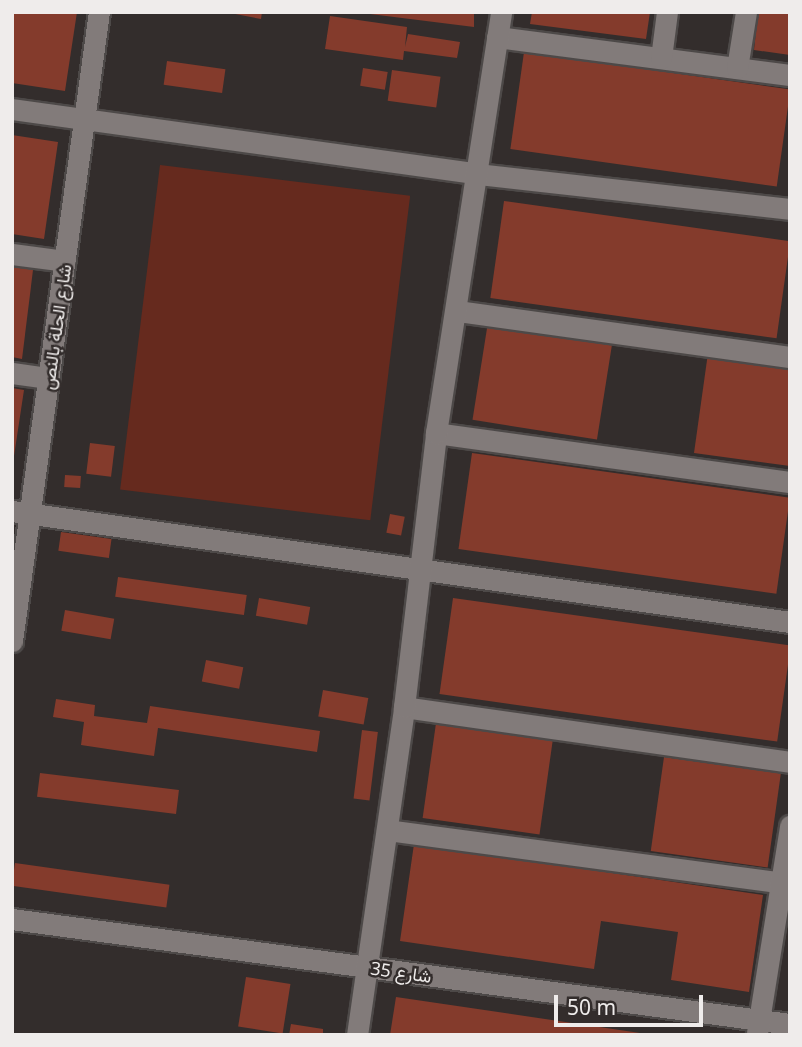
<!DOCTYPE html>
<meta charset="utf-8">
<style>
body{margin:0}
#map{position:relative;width:802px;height:1047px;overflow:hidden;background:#332d2c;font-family:"Noto Sans",Vazirmatn,sans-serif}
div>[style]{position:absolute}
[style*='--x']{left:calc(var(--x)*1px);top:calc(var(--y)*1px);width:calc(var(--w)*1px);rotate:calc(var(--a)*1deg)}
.green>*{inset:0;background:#662a1e;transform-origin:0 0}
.building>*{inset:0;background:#843b2c;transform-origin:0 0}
.roads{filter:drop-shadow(2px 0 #4d4948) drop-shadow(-2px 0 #4d4948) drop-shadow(0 2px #4d4948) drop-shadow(0 -2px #4d4948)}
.minor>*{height:21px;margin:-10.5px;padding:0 10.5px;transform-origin:10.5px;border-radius:10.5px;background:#827b7a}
span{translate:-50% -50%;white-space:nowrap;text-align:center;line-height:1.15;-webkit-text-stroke:5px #332d2c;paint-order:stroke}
.street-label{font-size:18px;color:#efeceb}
.frame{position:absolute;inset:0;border:14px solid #efeceb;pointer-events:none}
.scale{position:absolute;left:554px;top:995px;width:149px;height:32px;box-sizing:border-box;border:4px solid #efeceb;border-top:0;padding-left:9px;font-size:21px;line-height:24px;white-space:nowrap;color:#efeceb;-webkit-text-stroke:5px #332d2c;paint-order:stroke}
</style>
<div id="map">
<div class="green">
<div style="left:160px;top:165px;width:252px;height:327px;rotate:7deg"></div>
</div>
<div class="building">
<div style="clip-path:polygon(12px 12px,77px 12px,65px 91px,12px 83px)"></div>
<div style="clip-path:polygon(225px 12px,262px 12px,261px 19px)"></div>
<div style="clip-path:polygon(370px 12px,474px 12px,474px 27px,370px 14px)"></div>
<div style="clip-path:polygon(532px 12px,650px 12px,646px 39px,530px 24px)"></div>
<div style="clip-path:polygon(758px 12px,790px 12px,790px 55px,754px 50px)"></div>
<div style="clip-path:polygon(330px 16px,407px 27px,405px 47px,408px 34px,460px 42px,457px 58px,404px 51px,403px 60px,325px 49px)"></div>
<div style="left:524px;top:52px;width:269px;height:98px;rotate:8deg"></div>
<div style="left:167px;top:61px;width:59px;height:24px;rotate:8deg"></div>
<div style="left:363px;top:68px;width:25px;height:18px;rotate:9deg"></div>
<div style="left:392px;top:70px;width:49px;height:31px;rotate:8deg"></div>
<div style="clip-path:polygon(12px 135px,58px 142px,44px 239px,12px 234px)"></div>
<div style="left:504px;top:201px;width:289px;height:98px;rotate:8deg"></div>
<div style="clip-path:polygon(12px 259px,34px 262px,22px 359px,12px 357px)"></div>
<div style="left:488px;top:322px;width:126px;height:99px;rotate:9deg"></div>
<div style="clip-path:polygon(708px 353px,790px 364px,790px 466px,694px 453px)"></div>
<div style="clip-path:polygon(12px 388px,24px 390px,14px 456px,12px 456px)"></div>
<div style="left:90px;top:443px;width:25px;height:31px;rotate:7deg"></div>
<div style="left:472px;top:453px;width:321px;height:97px;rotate:8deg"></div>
<div style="left:65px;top:475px;width:16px;height:12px;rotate:4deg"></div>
<div style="left:390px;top:514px;width:15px;height:19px;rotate:11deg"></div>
<div style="left:61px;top:532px;width:51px;height:19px;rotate:8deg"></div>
<div style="left:118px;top:577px;width:130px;height:20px;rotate:8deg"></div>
<div style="left:259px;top:598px;width:52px;height:18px;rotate:10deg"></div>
<div style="left:453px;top:598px;width:341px;height:97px;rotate:8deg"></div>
<div style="left:65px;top:610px;width:50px;height:21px;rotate:10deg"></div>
<div style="left:206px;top:660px;width:38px;height:22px;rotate:11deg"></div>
<div style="left:323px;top:690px;width:46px;height:27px;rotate:10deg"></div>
<div style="clip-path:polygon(56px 699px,95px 705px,94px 716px,147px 723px,150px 706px,320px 731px,317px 752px,158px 728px,154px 756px,81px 745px,84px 722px,53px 717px)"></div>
<div style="left:436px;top:723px;width:118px;height:96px;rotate:8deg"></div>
<div style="left:362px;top:730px;width:16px;height:69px;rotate:7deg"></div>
<div style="left:664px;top:757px;width:118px;height:95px;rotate:8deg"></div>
<div style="left:40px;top:773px;width:140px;height:24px;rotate:7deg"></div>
<div style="clip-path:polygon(414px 844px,763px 895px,749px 992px,671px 980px,678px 932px,601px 921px,594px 969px,400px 941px)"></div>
<div style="left:15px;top:863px;width:156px;height:23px;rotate:8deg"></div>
<div style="left:246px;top:977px;width:45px;height:50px;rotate:9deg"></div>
<div style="clip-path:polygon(396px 997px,640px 1033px,640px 1035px,390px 1035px)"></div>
<div style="clip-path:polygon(291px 1024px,323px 1029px,323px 1035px,289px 1035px)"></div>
</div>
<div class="roads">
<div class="minor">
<div style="--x:497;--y:37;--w:295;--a:7.4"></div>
<div style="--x:661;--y:58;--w:46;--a:-82.6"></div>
<div style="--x:737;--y:68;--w:57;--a:-80.9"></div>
<div style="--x:12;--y:109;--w:471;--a:7.9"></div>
<div style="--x:478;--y:174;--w:314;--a:6.4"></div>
<div style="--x:12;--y:254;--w:53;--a:7.5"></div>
<div style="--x:458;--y:311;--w:335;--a:7.9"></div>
<div style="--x:12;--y:373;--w:37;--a:8"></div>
<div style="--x:436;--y:433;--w:357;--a:7.9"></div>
<div style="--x:12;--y:511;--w:786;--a:8.12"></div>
<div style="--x:12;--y:641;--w:635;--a:-82.13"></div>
<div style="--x:404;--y:707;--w:390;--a:8.1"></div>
<div style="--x:387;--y:830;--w:399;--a:7.6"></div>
<div style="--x:12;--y:919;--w:785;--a:7.69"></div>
<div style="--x:757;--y:1033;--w:210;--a:-80.9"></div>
<div style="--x:357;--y:1035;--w:331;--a:-81.8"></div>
<div style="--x:404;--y:707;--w:276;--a:-83.3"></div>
<div style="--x:436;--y:433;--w:426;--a:-81.2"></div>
</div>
</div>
<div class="street-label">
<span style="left:56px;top:327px;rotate:-82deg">شارع الحلة بالنص</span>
<span style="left:401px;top:972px;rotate:8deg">شارع 35</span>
</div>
<div class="frame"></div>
<div class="scale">50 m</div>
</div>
